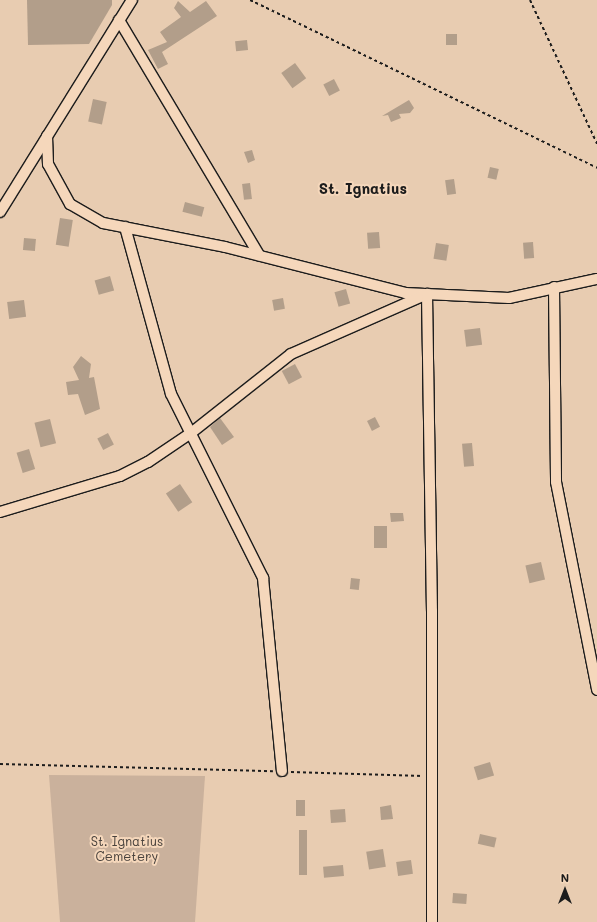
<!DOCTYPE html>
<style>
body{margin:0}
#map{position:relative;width:597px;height:922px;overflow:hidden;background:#e8ccb1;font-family:Mali,sans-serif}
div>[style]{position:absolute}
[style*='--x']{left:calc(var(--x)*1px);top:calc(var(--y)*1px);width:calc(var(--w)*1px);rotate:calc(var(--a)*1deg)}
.green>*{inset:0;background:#cab19c}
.building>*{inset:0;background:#b29e8a;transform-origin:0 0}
.path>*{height:2px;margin-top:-1px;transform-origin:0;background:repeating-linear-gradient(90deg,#1c1c1c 0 3px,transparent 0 6px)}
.roads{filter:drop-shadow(1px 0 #1c1c1c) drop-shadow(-1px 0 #1c1c1c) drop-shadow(0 1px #1c1c1c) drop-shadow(0 -1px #1c1c1c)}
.minor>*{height:10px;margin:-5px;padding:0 5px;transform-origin:5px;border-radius:5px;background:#f5d7bb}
span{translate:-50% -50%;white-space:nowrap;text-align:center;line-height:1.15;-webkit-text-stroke:4px #f5d7bb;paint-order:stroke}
.park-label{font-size:13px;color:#48413c}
.quarter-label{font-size:15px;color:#1c1c1c;font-weight:700}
.north{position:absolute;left:545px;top:870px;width:40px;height:40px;-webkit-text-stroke:3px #f5d7bb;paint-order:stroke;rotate:0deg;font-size:11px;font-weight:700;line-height:16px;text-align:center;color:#1c1c1c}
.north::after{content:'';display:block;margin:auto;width:14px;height:18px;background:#1c1c1c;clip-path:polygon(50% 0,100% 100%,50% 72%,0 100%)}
</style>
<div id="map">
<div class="green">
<div style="clip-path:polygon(49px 775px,205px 776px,195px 922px,60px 922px)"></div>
</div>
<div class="building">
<div style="clip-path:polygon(27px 0,112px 0,112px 5px,89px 44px,28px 45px)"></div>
<div style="clip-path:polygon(178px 1px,190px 12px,206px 1px,217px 16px,162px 52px,168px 64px,158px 69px,148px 50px,167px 42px,160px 32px,181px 17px,174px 8px)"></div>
<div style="left:446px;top:34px;width:11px;height:11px"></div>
<div style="left:247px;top:40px;width:10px;height:12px;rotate:84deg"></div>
<div style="left:295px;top:63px;width:19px;height:17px;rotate:54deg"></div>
<div style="left:334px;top:79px;width:13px;height:12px;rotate:63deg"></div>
<div style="left:93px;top:99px;width:14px;height:23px;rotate:12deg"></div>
<div style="clip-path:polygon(409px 100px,414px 108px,410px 113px,399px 114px,401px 118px,391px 122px,388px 115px,382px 116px)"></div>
<div style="clip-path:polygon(252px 150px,255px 160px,248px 163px,244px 152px)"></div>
<div style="left:490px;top:167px;width:9px;height:11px;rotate:13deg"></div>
<div style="left:454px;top:179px;width:15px;height:9px;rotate:82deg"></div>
<div style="left:250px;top:183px;width:16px;height:8px;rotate:83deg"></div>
<div style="left:185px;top:202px;width:20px;height:10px;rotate:15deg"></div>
<div style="left:60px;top:218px;width:13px;height:27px;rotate:9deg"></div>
<div style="left:379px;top:232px;width:16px;height:12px;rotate:86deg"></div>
<div style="left:24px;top:238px;width:12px;height:12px;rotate:5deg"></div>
<div style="left:533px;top:242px;width:16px;height:10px;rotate:86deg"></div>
<div style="left:436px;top:243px;width:13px;height:16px;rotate:9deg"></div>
<div style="left:110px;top:276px;width:15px;height:16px;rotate:74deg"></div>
<div style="left:346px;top:289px;width:15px;height:12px;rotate:74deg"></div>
<div style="left:283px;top:298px;width:11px;height:11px;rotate:80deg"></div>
<div style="left:24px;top:300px;width:17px;height:17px;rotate:83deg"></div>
<div style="left:480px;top:328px;width:17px;height:16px;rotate:83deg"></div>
<div style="clip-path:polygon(81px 356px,91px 364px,89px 378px,94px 377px,100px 409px,85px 415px,78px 394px,68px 395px,66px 382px,79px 380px,73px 367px)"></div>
<div style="left:295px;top:364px;width:15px;height:15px;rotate:62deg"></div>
<div style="left:375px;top:417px;width:11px;height:9px;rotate:63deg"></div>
<div style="clip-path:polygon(220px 418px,234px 437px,222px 445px,210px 427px)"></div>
<div style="left:50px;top:419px;width:25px;height:16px;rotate:76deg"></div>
<div style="left:108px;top:433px;width:13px;height:12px;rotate:63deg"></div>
<div style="left:472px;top:443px;width:23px;height:10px;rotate:85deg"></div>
<div style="left:29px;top:449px;width:21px;height:13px;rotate:73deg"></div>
<div style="left:180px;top:484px;width:22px;height:17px;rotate:56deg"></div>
<div style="clip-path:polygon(390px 513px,403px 513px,404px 521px,391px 522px)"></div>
<div style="left:374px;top:526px;width:13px;height:22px"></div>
<div style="left:541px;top:562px;width:18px;height:16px;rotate:77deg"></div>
<div style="left:351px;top:578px;width:9px;height:11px;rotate:6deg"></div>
<div style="left:490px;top:762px;width:14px;height:17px;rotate:73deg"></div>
<div style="left:296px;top:800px;width:9px;height:16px"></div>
<div style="clip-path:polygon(391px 805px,393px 819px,381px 820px,380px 807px)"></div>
<div style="left:345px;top:809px;width:13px;height:15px;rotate:86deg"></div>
<div style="left:299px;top:830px;width:8px;height:45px"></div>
<div style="left:480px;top:834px;width:17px;height:10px;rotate:13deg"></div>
<div style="left:383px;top:849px;width:18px;height:17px;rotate:81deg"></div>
<div style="left:411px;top:860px;width:14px;height:15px;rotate:82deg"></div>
<div style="left:343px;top:865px;width:11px;height:20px;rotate:85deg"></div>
<div style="left:453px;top:893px;width:14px;height:10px;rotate:4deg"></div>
</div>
<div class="path">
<div style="--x:250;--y:0;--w:386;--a:25.8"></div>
<div style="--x:530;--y:0;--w:159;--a:65"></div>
<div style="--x:0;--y:764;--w:273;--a:1.5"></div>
<div style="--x:291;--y:772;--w:132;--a:1.7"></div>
</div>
<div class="roads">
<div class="minor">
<div style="--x:119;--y:20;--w:274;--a:59.2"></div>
<div style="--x:47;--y:136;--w:28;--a:88"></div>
<div style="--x:48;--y:164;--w:46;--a:61.2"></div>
<div style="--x:70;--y:204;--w:38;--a:30"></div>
<div style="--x:103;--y:223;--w:124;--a:11.1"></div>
<div style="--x:225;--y:247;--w:186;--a:14.3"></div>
<div style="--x:405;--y:293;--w:104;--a:2.8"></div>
<div style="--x:509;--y:298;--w:90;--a:-12.2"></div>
<div style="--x:0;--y:212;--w:250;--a:-58.1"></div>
<div style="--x:125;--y:227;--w:173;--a:74.6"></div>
<div style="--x:171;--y:394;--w:206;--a:63.4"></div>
<div style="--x:263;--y:578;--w:194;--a:84.4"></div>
<div style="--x:554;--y:287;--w:195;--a:89.4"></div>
<div style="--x:556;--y:482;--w:212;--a:78.8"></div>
<div style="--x:0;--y:512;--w:125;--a:-16.7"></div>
<div style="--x:120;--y:476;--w:31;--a:-27"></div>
<div style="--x:148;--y:462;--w:52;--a:-34"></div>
<div style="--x:191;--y:433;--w:127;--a:-38.3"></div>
<div style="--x:291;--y:354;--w:149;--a:-23.8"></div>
<div style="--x:427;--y:294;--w:317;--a:89.1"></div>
<div style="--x:432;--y:611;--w:311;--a:90"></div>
</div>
</div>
<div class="park-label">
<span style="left:127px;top:849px">St. Ignatius<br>Cemetery</span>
</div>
<div class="quarter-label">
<span style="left:363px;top:189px">St. Ignatius</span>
</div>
<div class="north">N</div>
</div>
